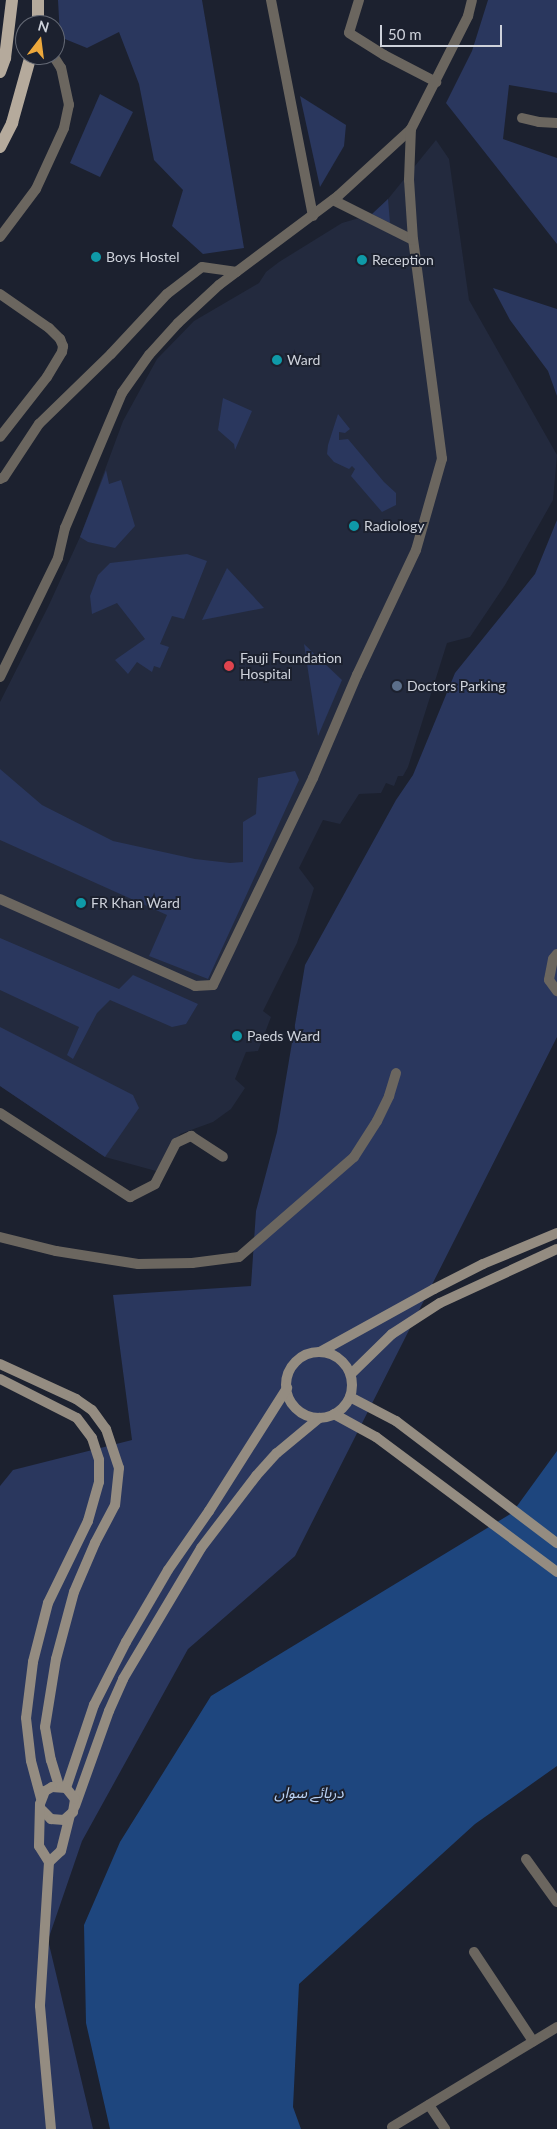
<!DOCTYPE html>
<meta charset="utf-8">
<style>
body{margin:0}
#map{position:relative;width:557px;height:2129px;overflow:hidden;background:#1c212f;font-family:Lato,"Noto Sans Arabic",sans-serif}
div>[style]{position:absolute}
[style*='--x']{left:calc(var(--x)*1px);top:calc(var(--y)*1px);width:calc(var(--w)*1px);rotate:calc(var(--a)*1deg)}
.built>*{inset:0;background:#232a3e}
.green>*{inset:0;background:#2a375e}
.water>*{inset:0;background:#1e467e}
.minor>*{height:10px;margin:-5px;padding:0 5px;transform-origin:5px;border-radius:5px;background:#6b665f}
.secondary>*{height:10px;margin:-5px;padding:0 5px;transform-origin:5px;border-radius:5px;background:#948c81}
.secondary>.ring{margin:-5px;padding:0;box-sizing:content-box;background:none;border:10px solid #948c81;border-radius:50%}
.primary>*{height:12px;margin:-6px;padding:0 6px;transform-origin:6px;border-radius:6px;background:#b5aa9c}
.dots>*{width:14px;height:14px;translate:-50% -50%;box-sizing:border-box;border:2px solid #1c212f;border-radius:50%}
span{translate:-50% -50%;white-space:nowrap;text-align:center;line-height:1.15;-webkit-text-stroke:4px #1c212f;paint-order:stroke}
.poi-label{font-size:14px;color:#ced2db}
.left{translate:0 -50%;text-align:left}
.water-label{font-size:15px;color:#bad2f4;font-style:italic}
.north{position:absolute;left:15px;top:15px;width:50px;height:50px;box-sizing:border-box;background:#1c212f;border:1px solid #636874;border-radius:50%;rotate:15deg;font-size:14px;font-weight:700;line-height:20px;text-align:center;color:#ced2db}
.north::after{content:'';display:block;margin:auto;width:18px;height:22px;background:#eda83c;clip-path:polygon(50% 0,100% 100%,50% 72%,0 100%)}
.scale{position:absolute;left:380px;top:25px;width:122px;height:22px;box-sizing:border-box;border:2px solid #ced2db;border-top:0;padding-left:6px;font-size:15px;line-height:18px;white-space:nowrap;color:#ced2db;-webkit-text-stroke:4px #1c212f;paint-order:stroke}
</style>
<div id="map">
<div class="built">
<div style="clip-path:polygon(436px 140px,449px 159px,469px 300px,557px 455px,553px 500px,505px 585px,470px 637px,447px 643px,408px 767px,403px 776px,398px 776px,394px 786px,386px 783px,381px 793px,359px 794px,340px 824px,323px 820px,299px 868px,314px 888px,297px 943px,263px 1011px,271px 1017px,258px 1051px,246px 1052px,235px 1079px,245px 1088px,231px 1109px,213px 1122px,180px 1134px,156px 1171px,105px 1157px,0 1086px,0 702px,48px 607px,80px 537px,123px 421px,157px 359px,194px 321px,259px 283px,266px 272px,279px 262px,342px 223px,373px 214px,388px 199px)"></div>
</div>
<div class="green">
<div style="clip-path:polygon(58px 0,202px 0,244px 248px,203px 254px,172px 226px,183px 190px,154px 160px,139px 84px,119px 32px,87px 48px,60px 37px)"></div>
<div style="clip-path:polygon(488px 0,557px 0,557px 93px,509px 85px,503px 139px,557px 158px,557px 244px,446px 103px,472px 51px)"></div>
<div style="clip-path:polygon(100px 94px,133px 112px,100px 177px,70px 163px)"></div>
<div style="clip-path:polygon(300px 96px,346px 125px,344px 146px,320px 187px)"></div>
<div style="clip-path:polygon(388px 199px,390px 223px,372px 214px)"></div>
<div style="clip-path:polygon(493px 288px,557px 309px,557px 396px,548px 371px,510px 320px)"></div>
<div style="clip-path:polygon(223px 398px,252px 411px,235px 450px,234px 444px,218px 430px)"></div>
<div style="clip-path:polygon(338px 414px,350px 429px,345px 433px,339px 432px,339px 440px,348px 439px,384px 482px,396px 493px,396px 505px,382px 512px,351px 476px,355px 469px,352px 466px,349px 469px,334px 462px,327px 454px,328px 445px)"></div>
<div style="clip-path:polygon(106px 470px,109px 484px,121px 480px,135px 526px,115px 548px,88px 542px,80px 537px)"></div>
<div style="clip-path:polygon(557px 520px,557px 1037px,295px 1556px,188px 1649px,82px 1841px,48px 1940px,93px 2129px,0 2129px,0 1486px,13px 1470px,132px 1440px,113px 1295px,251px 1286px,256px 1211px,277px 1132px,305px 965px,396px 800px,413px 775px,455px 673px,535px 574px)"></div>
<div style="clip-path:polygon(187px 554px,207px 561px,184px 619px,172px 616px,160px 644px,169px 647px,160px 668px,154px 666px,152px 672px,137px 662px,128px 674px,115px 660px,145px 639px,117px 603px,92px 614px,90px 596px,98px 575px,110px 563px)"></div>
<div style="clip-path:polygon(227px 568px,264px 608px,202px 620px)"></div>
<div style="clip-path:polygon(304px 644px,342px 680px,318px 736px)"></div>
<div style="clip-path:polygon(0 769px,42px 805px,113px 841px,195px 859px,230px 863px,243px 862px,243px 822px,256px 814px,258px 778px,295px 771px,299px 780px,208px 979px,149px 956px,167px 915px,0 840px)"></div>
<div style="clip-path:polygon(0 938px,119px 989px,133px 975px,198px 1004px,186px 1024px,172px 1027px,110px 1000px,97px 1013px,73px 1059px,67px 1055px,79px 1027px,0 990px)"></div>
<div style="clip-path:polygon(0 1027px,133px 1095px,139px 1108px,105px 1157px,0 1086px)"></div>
</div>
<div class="water">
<div style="clip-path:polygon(557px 1451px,557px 1766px,475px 1824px,299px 1984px,293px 2107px,301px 2129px,110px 2129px,86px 2023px,84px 1925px,120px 1842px,211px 1696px,512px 1513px)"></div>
</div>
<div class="minor">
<div style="--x:271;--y:0;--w:220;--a:79"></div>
<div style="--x:359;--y:0;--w:34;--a:107"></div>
<div style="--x:349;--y:33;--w:41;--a:32.2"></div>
<div style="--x:384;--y:55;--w:59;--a:27.4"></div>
<div style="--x:522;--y:118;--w:17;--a:13"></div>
<div style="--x:539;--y:122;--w:18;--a:3"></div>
<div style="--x:333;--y:200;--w:89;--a:26.6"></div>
<div style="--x:0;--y:237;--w:60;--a:-53.1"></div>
<div style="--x:36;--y:189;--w:67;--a:-65.3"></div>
<div style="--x:64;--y:128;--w:24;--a:-78"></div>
<div style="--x:69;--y:105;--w:38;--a:-102"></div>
<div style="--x:61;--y:68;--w:15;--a:-122"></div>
<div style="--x:0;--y:294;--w:60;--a:34.8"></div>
<div style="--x:49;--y:328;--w:16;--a:45"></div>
<div style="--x:60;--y:339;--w:8;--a:67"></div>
<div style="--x:63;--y:346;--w:6;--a:99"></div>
<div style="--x:62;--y:352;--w:29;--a:121"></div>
<div style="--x:47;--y:377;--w:76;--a:128.1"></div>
<div style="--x:0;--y:479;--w:4;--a:-27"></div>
<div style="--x:4;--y:477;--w:64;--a:-56.6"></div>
<div style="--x:39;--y:424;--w:100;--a:-44.2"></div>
<div style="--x:111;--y:354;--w:82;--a:-47"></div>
<div style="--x:167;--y:294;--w:44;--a:-37.6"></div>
<div style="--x:202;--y:267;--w:35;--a:8"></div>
<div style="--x:0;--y:677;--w:132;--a:-64"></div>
<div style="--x:58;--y:558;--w:31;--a:-77"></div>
<div style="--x:65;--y:528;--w:147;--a:-67.1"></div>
<div style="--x:122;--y:393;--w:47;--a:-54.6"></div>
<div style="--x:149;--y:355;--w:43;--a:-47.8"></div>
<div style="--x:178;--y:323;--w:56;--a:-42.8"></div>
<div style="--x:219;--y:285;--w:149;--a:-36.8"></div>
<div style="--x:338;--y:196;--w:99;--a:-42.5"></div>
<div style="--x:411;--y:129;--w:127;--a:-63.2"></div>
<div style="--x:468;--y:16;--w:16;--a:-76"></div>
<div style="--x:0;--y:899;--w:214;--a:24"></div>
<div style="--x:195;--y:986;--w:18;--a:-3"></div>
<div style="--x:213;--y:985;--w:230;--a:-64.2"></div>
<div style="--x:313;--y:778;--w:112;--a:-66.9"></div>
<div style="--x:357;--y:675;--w:138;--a:-64.7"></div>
<div style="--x:416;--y:550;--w:95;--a:-74.1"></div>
<div style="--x:442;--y:459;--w:221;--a:-97.5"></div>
<div style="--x:413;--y:240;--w:60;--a:-93.8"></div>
<div style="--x:409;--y:180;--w:51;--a:-87.8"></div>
<div style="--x:557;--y:954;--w:6;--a:129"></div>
<div style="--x:553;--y:959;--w:21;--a:101"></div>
<div style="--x:549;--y:980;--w:14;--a:54"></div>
<div style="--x:0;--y:1113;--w:155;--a:32.9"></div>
<div style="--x:130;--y:1197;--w:28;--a:-27"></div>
<div style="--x:155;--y:1184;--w:46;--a:-62.9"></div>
<div style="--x:176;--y:1143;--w:17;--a:-25"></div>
<div style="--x:191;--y:1136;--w:38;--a:33"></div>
<div style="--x:0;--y:1237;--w:58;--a:14"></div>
<div style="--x:56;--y:1251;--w:83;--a:9"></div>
<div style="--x:138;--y:1264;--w:54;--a:-1.1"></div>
<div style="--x:192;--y:1263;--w:47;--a:-7.3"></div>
<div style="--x:239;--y:1257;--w:152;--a:-41"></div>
<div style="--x:354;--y:1157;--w:43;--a:-57.4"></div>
<div style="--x:377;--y:1121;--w:28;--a:-64"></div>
<div style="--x:389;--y:1096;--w:24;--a:-73"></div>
<div style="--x:526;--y:1859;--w:53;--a:54.2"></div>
<div style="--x:474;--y:1952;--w:107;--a:56.5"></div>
<div style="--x:429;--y:2105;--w:29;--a:56"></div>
<div style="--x:392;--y:2127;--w:193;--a:-31.2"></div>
</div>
<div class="secondary">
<div style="--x:320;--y:1352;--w:130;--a:-28.9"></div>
<div style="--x:434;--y:1289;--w:55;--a:-27"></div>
<div style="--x:483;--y:1264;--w:80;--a:-22.7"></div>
<div class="ring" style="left:286px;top:1352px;width:56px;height:56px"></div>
<div style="--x:0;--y:1364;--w:84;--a:24.7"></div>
<div style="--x:76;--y:1399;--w:19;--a:35"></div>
<div style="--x:92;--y:1410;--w:24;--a:54"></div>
<div style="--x:106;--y:1429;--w:41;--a:71.6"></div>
<div style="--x:119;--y:1468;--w:37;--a:96"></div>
<div style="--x:115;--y:1505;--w:43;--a:117.8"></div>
<div style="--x:95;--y:1543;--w:53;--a:113.2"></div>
<div style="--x:74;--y:1592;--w:69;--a:105"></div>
<div style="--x:56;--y:1659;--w:69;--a:99.2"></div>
<div style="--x:45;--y:1727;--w:34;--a:80"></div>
<div style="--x:51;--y:1760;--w:27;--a:73"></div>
<div style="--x:351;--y:1374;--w:57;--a:-44.3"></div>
<div style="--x:392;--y:1334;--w:57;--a:-32.9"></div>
<div style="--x:440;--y:1303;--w:129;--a:-24.8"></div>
<div style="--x:0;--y:1379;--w:86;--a:26.9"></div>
<div style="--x:77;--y:1418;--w:25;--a:53"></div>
<div style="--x:92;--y:1438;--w:23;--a:72"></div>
<div style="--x:99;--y:1460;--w:22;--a:90"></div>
<div style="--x:99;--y:1482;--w:41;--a:105.8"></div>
<div style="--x:88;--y:1521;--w:91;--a:116"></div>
<div style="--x:48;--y:1603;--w:61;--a:104.3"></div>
<div style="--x:33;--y:1662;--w:56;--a:97.1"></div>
<div style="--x:26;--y:1718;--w:43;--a:83.4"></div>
<div style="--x:31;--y:1761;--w:38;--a:75"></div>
<div style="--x:350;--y:1397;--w:52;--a:27.6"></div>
<div style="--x:396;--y:1421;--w:202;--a:37.2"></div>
<div style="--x:334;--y:1414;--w:48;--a:28.7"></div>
<div style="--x:376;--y:1437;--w:226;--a:36.7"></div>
<div style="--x:66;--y:1788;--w:88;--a:-71.4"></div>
<div style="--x:94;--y:1705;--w:71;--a:-63.1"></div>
<div style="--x:126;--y:1642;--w:83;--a:-59.7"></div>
<div style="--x:168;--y:1570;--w:72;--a:-55.2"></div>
<div style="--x:209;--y:1511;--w:146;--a:-57.6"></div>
<div style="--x:75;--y:1806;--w:101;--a:-70.3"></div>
<div style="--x:109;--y:1711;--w:35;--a:-66"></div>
<div style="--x:123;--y:1679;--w:152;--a:-59.2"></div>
<div style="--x:201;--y:1548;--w:91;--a:-52.6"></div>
<div style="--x:256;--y:1476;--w:31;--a:-48"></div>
<div style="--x:277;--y:1453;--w:55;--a:-39.8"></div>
<div style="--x:42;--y:1810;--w:13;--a:45"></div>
<div style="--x:51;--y:1819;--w:13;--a:4"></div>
<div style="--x:64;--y:1820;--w:12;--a:-42"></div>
<div style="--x:73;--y:1812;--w:13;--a:-81"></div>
<div style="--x:75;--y:1799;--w:14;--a:-129"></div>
<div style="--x:66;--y:1788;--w:14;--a:-176"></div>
<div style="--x:52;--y:1787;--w:8;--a:150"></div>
<div style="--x:45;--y:1791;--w:14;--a:111"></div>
<div style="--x:40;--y:1804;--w:42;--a:91.4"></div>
<div style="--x:39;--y:1846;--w:19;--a:58"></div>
<div style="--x:49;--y:1862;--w:144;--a:93.6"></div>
<div style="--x:40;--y:2006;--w:123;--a:84.9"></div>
<div style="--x:49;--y:1862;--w:16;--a:-43"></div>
<div style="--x:61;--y:1851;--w:36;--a:-76"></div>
</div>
<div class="primary">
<div style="--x:38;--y:25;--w:25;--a:-90"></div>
<div style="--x:0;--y:72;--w:15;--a:-70"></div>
<div style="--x:5;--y:58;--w:58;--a:-83.1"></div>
<div style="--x:0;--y:147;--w:27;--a:-63"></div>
<div style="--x:12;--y:123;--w:71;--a:-74.4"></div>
</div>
<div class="dots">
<div style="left:96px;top:257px;background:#0f9aa8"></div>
<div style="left:362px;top:260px;background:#0f9aa8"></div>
<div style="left:277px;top:360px;background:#0f9aa8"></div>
<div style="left:354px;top:526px;background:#0f9aa8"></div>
<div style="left:229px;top:666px;background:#e0444e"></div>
<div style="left:397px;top:686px;background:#5c6f8a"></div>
<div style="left:81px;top:903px;background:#0f9aa8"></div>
<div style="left:237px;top:1036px;background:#0f9aa8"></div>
</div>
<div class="poi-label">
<span class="left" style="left:106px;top:257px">Boys Hostel</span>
<span class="left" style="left:372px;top:260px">Reception</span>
<span class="left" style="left:287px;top:360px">Ward</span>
<span class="left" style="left:364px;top:526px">Radiology</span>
<span class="left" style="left:240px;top:666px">Fauji Foundation<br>Hospital</span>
<span class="left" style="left:407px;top:686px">Doctors Parking</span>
<span class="left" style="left:91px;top:903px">FR Khan Ward</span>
<span class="left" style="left:247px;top:1036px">Paeds Ward</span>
</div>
<div class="water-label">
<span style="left:309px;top:1793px">دریائے سواں</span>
</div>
<div class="north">N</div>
<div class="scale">50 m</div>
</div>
